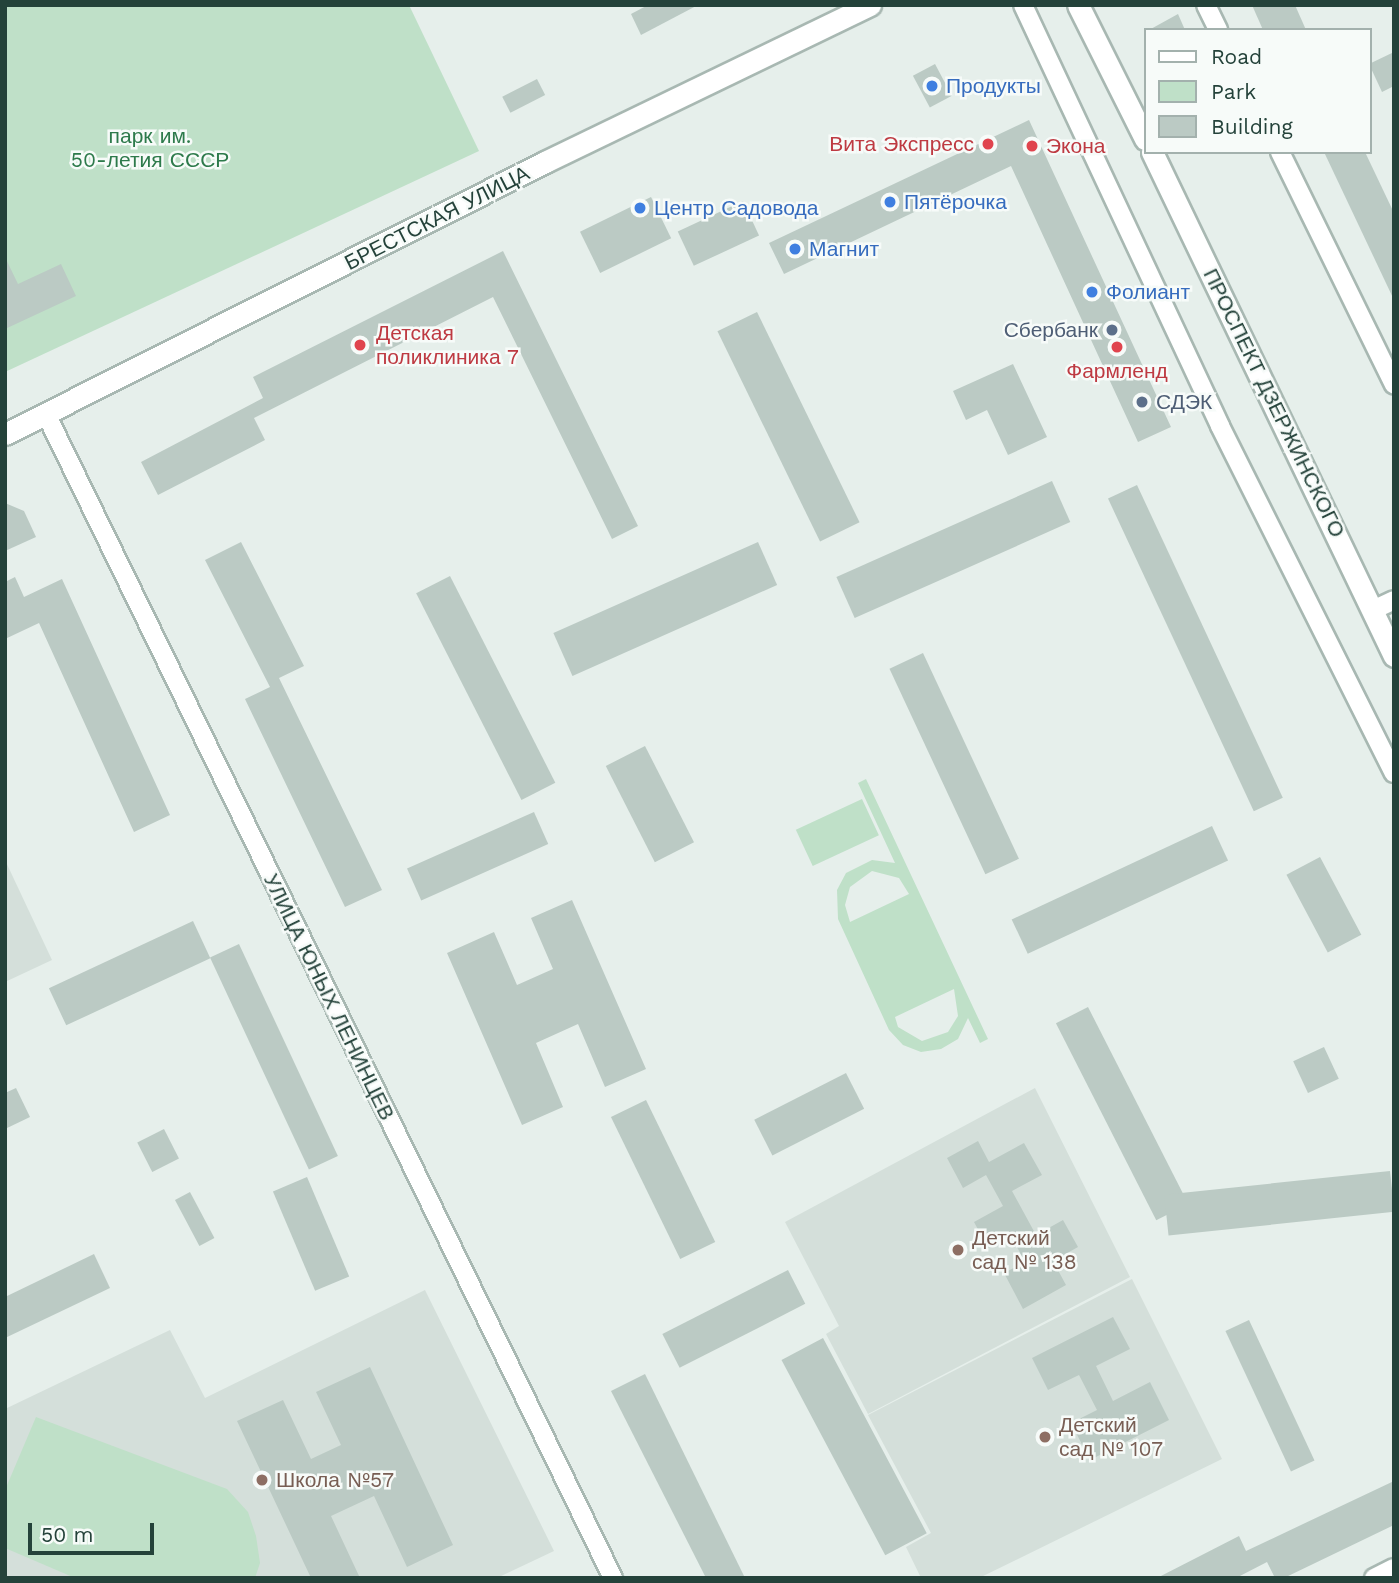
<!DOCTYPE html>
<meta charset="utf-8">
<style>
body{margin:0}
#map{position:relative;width:1399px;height:1583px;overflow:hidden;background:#e6efeb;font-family:"Work Sans",sans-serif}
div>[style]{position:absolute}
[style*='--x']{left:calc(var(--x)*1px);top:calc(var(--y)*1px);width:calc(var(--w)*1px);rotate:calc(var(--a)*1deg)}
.built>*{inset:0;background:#d4dfda}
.green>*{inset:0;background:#bfe0c8;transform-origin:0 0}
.building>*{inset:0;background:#bbcac4;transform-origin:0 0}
.roads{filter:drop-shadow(2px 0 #a8b8b2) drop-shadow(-2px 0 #a8b8b2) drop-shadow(0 2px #a8b8b2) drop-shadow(0 -2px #a8b8b2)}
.minor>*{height:18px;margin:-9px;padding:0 9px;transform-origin:9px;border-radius:9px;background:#fff}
.tertiary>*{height:21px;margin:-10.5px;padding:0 10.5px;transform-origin:10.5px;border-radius:10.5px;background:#fff}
.secondary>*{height:21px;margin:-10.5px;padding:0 10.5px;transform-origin:10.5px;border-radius:10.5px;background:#fff}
.dots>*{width:19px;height:19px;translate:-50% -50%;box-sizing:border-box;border:4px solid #f7fbf9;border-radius:50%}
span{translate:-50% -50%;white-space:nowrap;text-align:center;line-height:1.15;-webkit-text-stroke:5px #f7fbf9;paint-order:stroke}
.shop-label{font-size:21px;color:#366cbe}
.left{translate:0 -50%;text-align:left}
.park-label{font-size:21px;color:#2d7a4b}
.health-label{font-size:21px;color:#be3a42}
.right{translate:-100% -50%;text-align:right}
.street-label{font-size:21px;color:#24423a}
.service-label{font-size:21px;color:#4e5e75}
.education-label{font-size:21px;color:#785e54}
.frame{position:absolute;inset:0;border:7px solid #24423a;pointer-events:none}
.legend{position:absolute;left:1144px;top:28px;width:228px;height:126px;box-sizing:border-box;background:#f7fbf9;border:2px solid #a3b1ad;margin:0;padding:9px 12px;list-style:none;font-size:21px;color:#24423a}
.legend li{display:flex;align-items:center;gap:14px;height:35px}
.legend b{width:35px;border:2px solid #a3b1ad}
.scale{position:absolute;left:28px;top:1523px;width:126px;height:32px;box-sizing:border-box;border:4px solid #24423a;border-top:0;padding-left:9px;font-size:21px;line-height:24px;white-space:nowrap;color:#24423a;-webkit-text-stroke:5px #f7fbf9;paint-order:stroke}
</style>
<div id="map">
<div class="built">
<div style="clip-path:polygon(5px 860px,52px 960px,5px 982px)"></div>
<div style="clip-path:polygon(1035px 1088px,1130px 1277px,868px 1414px,826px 1334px,839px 1326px,785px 1222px)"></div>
<div style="clip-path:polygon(1132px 1279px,1222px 1459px,979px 1578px,921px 1578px,906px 1547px,931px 1533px,868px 1415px)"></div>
<div style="clip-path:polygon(425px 1290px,554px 1551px,497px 1578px,5px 1578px,5px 1409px,170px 1330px,205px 1398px)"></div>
</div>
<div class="green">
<div style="clip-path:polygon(5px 5px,409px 5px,479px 151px,5px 372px)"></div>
<div style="clip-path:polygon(evenodd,866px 779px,988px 1039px,980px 1043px,968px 1018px,958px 1039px,941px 1049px,921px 1052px,903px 1045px,889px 1030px,838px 919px,837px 890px,846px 873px,872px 860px,895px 863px,858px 783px,866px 779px,872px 871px,899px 878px,909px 894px,850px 922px,845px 905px,850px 887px,872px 871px,866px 779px,954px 989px,958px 1016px,948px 1032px,922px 1041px,898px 1027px,895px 1017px,954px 989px)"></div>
<div style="left:862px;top:799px;width:40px;height:73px;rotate:65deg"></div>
<div style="clip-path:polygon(36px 1417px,227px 1489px,248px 1512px,256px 1536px,260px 1563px,255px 1578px,75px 1578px,5px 1548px,5px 1490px)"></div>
</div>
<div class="building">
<div style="clip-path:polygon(648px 5px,698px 5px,641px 35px,631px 14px)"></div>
<div style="clip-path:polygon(1252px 5px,1295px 5px,1306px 30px,1263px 30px)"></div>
<div style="clip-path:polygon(1178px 14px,1185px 30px,1149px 30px)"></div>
<div style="clip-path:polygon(1394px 52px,1394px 86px,1382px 92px,1369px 64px)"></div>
<div style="left:935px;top:64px;width:36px;height:25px;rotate:62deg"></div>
<div style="left:537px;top:79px;width:18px;height:39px;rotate:63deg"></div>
<div style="clip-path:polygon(1029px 120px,1171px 427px,1138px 442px,1011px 166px,784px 274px,769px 243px)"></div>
<div style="clip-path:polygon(1324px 152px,1365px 152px,1394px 213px,1394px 300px)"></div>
<div style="left:651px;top:197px;width:46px;height:79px;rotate:64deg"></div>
<div style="left:743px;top:201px;width:38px;height:72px;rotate:65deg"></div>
<div style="clip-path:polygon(503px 251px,638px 526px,612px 539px,493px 297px,254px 418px,265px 440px,158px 495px,141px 462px,263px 398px,253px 377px)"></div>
<div style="clip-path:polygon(5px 257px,18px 284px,61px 264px,76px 296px,5px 329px)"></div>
<div style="left:757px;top:312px;width:234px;height:44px;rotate:64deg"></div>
<div style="clip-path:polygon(1013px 364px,1047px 437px,1008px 455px,987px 410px,966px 420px,953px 391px)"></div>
<div style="left:1052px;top:481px;width:45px;height:236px;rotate:66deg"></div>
<div style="left:1137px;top:485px;width:345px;height:32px;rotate:65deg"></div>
<div style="clip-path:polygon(5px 503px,24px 511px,36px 537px,5px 551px)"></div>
<div style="clip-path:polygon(241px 542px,304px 666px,279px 678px,382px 890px,345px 907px,245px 699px,270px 687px,205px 560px)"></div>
<div style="left:758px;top:542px;width:47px;height:224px;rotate:66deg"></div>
<div style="left:450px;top:576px;width:232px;height:38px;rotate:63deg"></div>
<div style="clip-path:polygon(15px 577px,24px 597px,62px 579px,170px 815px,134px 832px,39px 623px,5px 639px,5px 582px)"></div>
<div style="left:923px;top:653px;width:227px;height:37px;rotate:65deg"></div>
<div style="left:645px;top:746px;width:108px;height:44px;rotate:63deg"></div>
<div style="left:534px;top:812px;width:35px;height:139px;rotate:66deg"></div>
<div style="left:1212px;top:826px;width:38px;height:221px;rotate:65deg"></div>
<div style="left:1320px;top:857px;width:88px;height:38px;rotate:62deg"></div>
<div style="clip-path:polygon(572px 900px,646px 1069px,605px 1087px,578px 1024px,536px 1043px,563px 1107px,522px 1125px,447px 953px,494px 932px,517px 985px,553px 969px,531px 918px)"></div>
<div style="left:193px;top:921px;width:41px;height:159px;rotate:65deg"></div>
<div style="left:239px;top:944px;width:234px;height:32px;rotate:65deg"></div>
<div style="left:1088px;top:1007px;width:221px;height:36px;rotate:63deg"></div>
<div style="left:1324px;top:1047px;width:35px;height:34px;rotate:65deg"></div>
<div style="left:846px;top:1073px;width:40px;height:103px;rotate:63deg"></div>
<div style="clip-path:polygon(16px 1088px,30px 1117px,5px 1129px,5px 1093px)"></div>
<div style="left:646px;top:1100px;width:158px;height:39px;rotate:64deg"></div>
<div style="left:164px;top:1129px;width:33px;height:30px;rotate:63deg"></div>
<div style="clip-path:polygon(978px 1141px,989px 1162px,1024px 1143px,1042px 1175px,1012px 1191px,1036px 1235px,1063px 1220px,1078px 1247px,1053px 1261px,1066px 1285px,1023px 1309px,1004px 1273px,1025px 1262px,1011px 1236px,988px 1248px,974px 1222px,1003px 1206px,986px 1175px,963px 1188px,947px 1158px)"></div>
<div style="left:1390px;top:1171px;width:41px;height:227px;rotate:84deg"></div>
<div style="left:307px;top:1177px;width:108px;height:37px;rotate:67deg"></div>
<div style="left:190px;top:1192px;width:52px;height:17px;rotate:62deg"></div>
<div style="clip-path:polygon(94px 1254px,110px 1288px,5px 1338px,5px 1297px)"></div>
<div style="left:788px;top:1270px;width:38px;height:141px;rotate:63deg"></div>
<div style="clip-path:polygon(1113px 1317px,1130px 1349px,1096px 1366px,1113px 1401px,1150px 1382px,1169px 1420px,1090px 1460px,1071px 1423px,1097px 1410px,1079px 1375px,1048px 1390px,1032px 1358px)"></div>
<div style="left:1249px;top:1320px;width:155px;height:26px;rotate:65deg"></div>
<div style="left:823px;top:1338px;width:221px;height:47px;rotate:62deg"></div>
<div style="clip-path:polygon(370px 1367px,453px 1545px,407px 1567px,374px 1496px,331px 1516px,360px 1578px,311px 1578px,237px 1421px,283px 1400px,311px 1459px,341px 1445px,316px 1392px)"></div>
<div style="clip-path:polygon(645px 1374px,745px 1578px,706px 1578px,611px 1391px)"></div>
<div style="clip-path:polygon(1394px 1481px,1394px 1525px,1284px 1578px,1275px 1578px,1267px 1562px,1236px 1578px,1157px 1578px,1239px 1536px,1246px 1551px)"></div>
</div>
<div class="roads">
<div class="minor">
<div style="--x:1023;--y:5;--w:465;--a:64.9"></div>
<div style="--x:1220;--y:426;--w:388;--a:63.4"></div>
<div style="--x:1206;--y:5;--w:28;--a:64"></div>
<div style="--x:1280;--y:152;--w:259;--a:63.9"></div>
<div style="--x:46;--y:414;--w:1295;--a:64.03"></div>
<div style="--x:1373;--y:610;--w:23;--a:-25"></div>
<div style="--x:1374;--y:1578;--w:22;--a:-27"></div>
</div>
<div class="tertiary">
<div style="--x:5;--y:434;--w:605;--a:-26.73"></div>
<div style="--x:545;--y:162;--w:361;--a:-25.8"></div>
</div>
<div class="secondary">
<div style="--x:1078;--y:5;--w:150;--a:63.4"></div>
<div style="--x:1152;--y:152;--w:559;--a:64.35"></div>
</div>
</div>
<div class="dots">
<div style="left:932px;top:86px;background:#3f7fe0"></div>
<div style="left:988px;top:144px;background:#e0444e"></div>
<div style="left:1032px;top:146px;background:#e0444e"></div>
<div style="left:890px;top:202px;background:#3f7fe0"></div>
<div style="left:640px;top:208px;background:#3f7fe0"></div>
<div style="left:795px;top:249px;background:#3f7fe0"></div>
<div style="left:1092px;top:292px;background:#3f7fe0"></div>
<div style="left:1112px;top:330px;background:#5c6f8a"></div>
<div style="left:360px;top:345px;background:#e0444e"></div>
<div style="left:1117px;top:347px;background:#e0444e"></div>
<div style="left:1142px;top:402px;background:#5c6f8a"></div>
<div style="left:958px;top:1250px;background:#8d6e63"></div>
<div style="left:1045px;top:1437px;background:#8d6e63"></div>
<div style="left:262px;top:1480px;background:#8d6e63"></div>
</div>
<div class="shop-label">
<span class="left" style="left:946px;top:86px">Продукты</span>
<span class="left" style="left:904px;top:202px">Пятёрочка</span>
<span class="left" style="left:654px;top:208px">Центр Садовода</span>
<span class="left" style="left:809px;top:249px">Магнит</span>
<span class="left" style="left:1106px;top:292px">Фолиант</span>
</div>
<div class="park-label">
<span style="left:150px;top:148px">парк им.<br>50-летия СССР</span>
</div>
<div class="health-label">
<span class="right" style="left:974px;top:144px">Вита Экспресс</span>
<span class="left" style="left:1046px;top:146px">Экона</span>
<span class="left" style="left:376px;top:345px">Детская<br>поликлиника 7</span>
<span style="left:1117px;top:371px">Фармленд</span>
</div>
<div class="street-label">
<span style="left:437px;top:218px;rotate:-27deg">БРЕСТСКАЯ УЛИЦА</span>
<span style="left:1274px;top:403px;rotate:64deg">ПРОСПЕКТ ДЗЕРЖИНСКОГО</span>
<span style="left:329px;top:997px;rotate:64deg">УЛИЦА ЮНЫХ ЛЕНИНЦЕВ</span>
</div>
<div class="service-label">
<span class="right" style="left:1098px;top:330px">Сбербанк</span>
<span class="left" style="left:1156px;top:402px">СДЭК</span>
</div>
<div class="education-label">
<span class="left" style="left:972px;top:1250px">Детский<br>сад № 138</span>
<span class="left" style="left:1059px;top:1437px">Детский<br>сад № 107</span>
<span class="left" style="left:276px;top:1480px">Школа №57</span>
</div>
<div class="frame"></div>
<ul class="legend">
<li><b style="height:9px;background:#fff"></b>Road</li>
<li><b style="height:19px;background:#bfe0c8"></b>Park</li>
<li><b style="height:19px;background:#bbcac4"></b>Building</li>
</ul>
<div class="scale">50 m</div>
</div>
